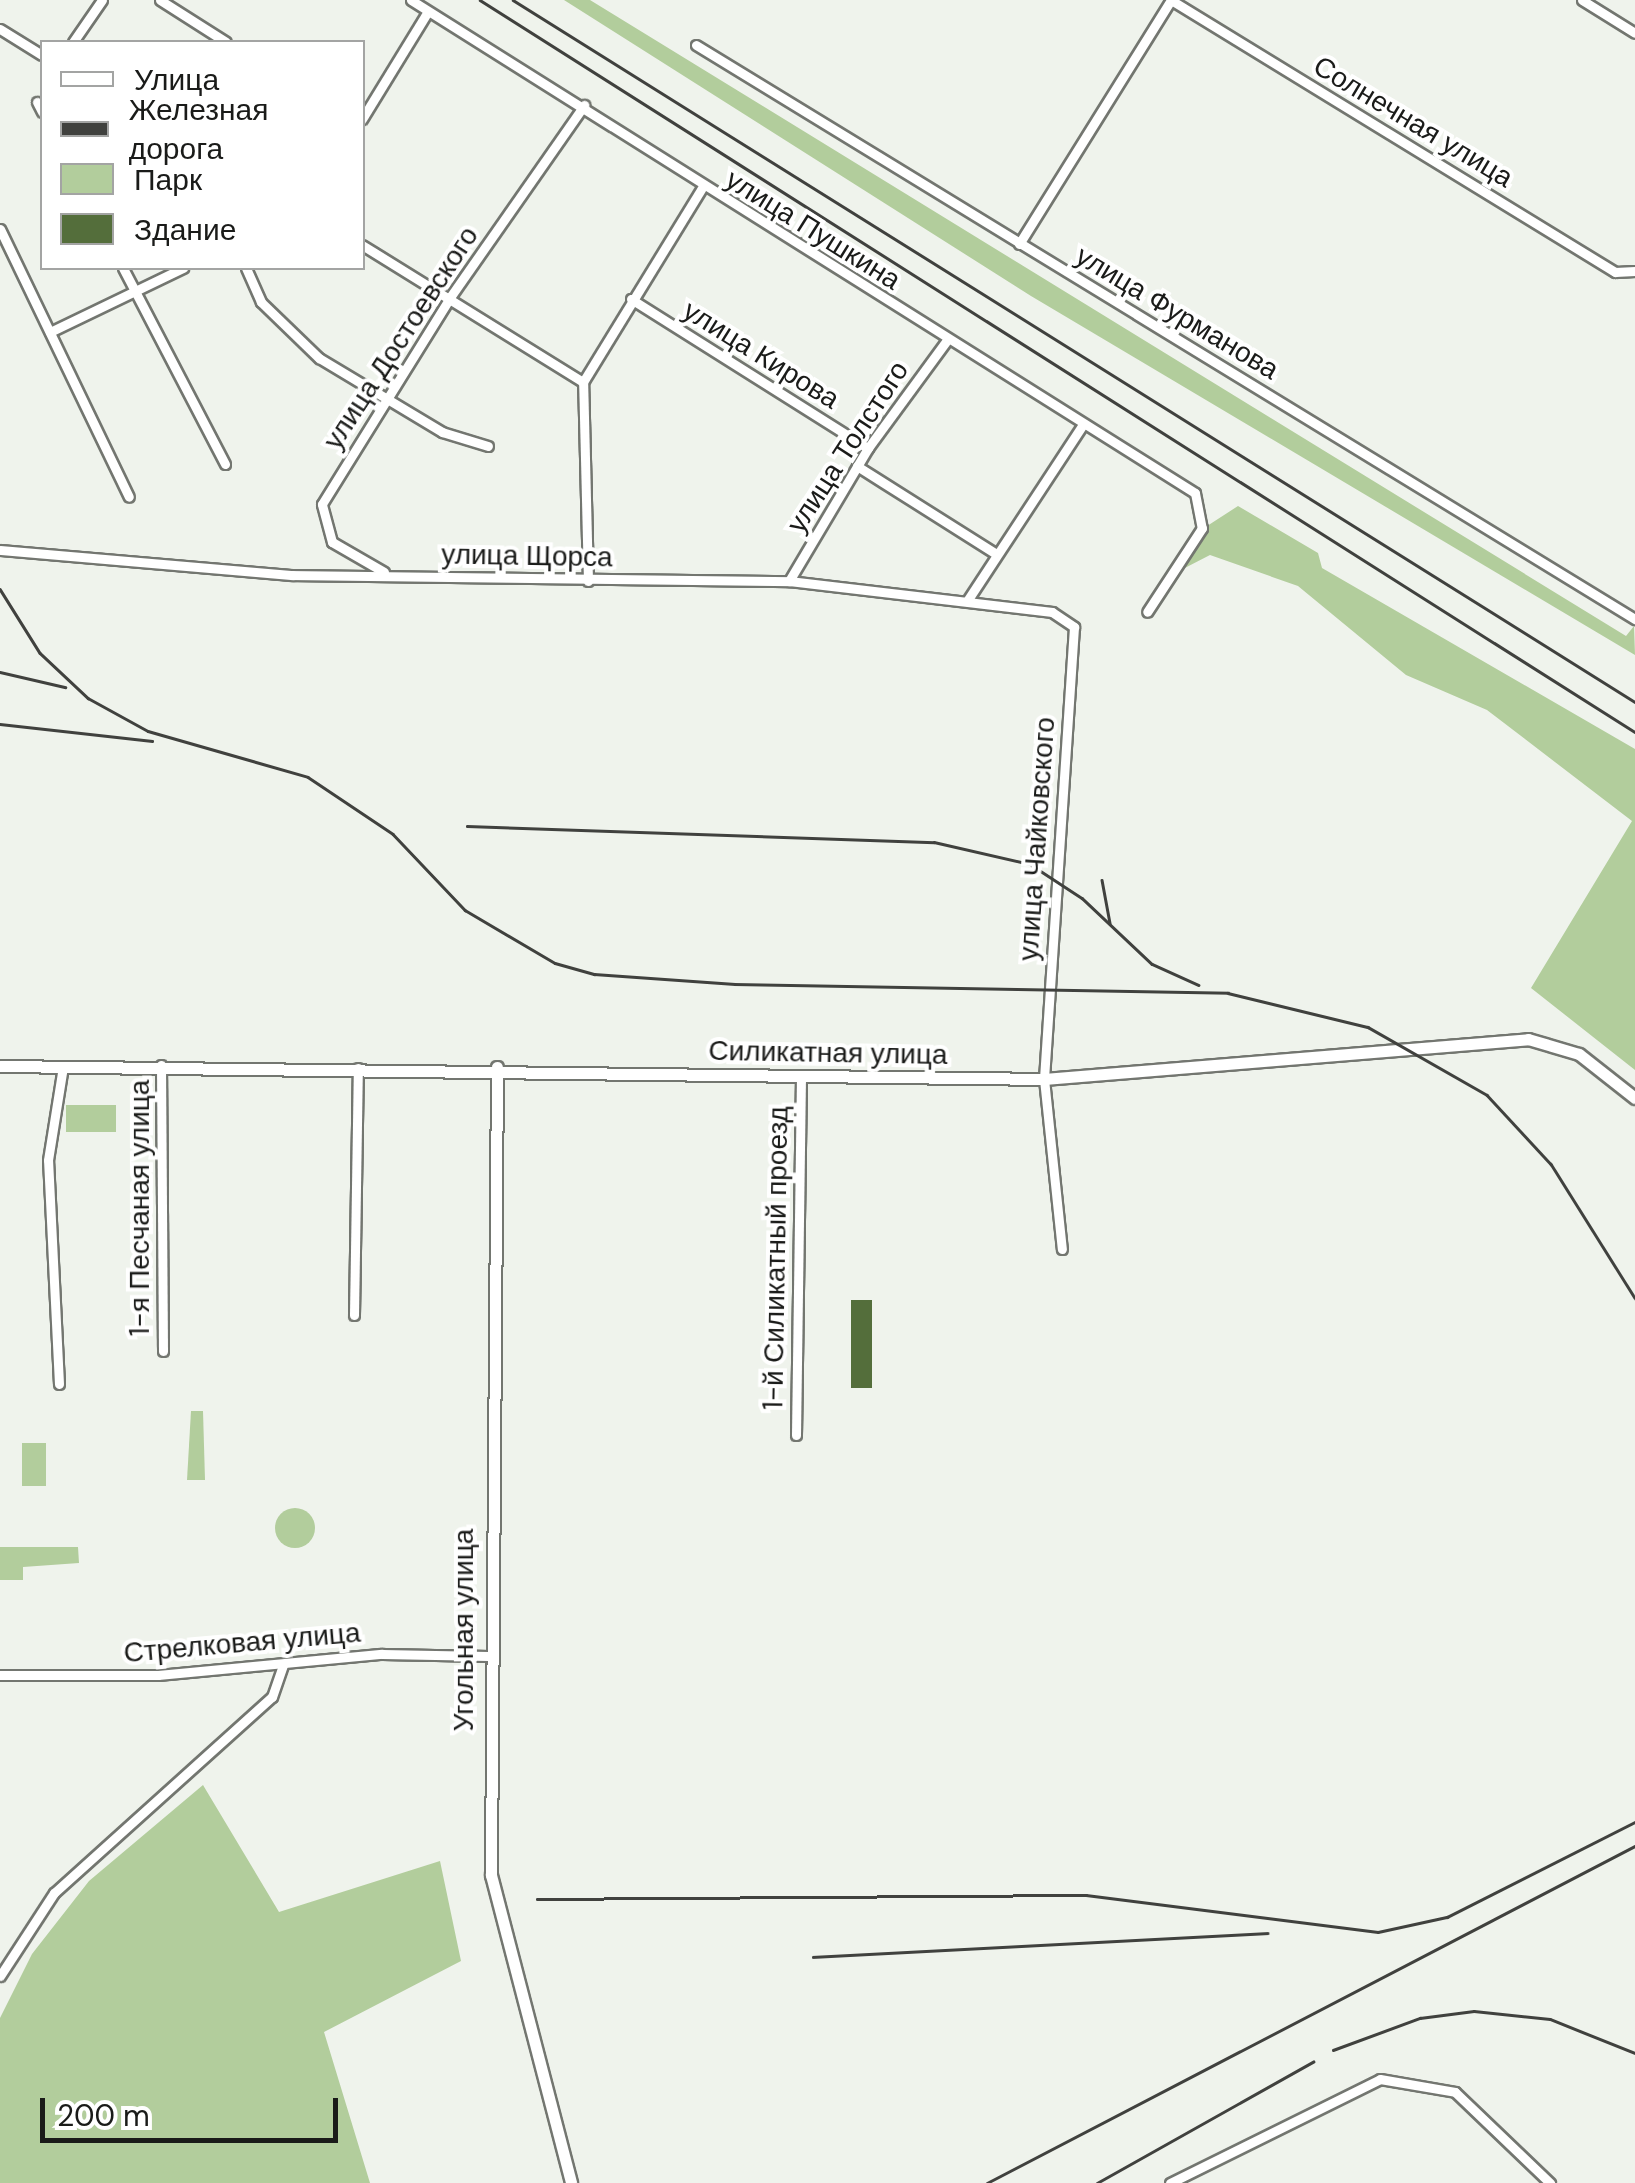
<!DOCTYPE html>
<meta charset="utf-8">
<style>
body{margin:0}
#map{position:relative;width:1635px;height:2183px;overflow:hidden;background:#eff3ec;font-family:"DM Sans",sans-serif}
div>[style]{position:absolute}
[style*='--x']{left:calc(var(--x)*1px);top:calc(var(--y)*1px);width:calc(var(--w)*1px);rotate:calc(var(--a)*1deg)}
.green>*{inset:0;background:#b2cd9c;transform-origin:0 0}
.round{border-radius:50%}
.building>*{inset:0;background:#546e3b;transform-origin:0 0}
.roads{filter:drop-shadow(2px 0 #737670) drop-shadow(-2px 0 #737670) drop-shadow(0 2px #737670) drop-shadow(0 -2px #737670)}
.minor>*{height:9px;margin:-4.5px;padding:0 4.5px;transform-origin:4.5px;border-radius:4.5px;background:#fff}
.tertiary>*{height:11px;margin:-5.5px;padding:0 5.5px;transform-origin:5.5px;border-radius:5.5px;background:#fff}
.rail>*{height:2.5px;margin:-1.25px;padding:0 1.25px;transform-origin:1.25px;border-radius:1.25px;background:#40413e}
span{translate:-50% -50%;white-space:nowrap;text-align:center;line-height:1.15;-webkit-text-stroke:8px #fff;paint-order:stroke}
.street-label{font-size:28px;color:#1a1b19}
.legend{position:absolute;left:40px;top:40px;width:325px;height:230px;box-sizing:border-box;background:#fff;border:2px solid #a3a4a3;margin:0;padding:12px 18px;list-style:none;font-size:30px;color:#1a1b19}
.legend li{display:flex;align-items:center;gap:20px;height:50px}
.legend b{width:50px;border:2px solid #a3a4a3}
.scale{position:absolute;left:40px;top:2098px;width:298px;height:45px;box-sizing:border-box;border:5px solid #1a1b19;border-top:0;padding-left:12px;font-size:30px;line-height:35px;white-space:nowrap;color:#1a1b19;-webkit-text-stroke:8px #fff;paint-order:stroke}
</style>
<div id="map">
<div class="green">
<div style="clip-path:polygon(564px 0,590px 0,1626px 636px,1634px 626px,1635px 655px,1031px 296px)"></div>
<div style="clip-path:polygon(1238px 506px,1318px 553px,1322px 568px,1635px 749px,1635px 1070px,1531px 988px,1632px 821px,1487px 710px,1406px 675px,1298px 586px,1210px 555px,1177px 572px,1204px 528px)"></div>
<div style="left:116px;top:1105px;width:27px;height:50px;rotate:90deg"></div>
<div style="clip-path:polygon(191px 1411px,203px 1411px,205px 1480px,187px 1480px)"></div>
<div style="left:22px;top:1443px;width:24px;height:43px"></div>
<div class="round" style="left:275px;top:1508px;width:40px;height:40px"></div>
<div style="clip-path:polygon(0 1547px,78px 1547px,79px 1563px,23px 1567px,23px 1580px,0 1580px)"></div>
<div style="clip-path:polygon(203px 1785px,279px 1912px,440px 1861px,461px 1961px,324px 2032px,370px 2183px,0 2183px,0 2018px,32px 1954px,89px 1881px)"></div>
</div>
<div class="building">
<div style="left:851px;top:1300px;width:21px;height:88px"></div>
</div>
<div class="roads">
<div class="minor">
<div style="--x:160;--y:0;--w:78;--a:32.5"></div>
<div style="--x:411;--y:0;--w:926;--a:32.16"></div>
<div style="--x:1195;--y:493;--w:36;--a:79"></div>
<div style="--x:1202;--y:528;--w:100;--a:123.2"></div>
<div style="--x:1171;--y:0;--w:521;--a:31.49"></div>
<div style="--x:1615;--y:272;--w:20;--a:-3"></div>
<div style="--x:1582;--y:0;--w:62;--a:31.9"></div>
<div style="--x:0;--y:29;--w:49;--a:31.8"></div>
<div style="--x:73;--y:42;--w:51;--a:-55.4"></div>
<div style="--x:696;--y:45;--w:1101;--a:31.44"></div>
<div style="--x:37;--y:102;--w:11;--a:63"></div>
<div style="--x:362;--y:119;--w:124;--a:-58.5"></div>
<div style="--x:0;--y:229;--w:297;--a:64.3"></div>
<div style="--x:1019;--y:244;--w:287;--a:-58.1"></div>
<div style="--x:362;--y:245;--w:260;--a:31.8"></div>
<div style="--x:123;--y:268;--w:221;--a:62.5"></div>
<div style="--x:246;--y:268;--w:37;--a:66"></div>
<div style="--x:261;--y:302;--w:81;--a:44"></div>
<div style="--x:319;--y:358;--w:144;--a:31"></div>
<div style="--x:442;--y:432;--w:48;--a:16.9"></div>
<div style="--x:631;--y:299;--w:280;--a:32.2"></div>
<div style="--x:50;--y:332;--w:148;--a:-25.7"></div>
<div style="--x:857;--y:466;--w:165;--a:32.3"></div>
<div style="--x:0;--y:550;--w:293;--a:4.9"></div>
<div style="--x:292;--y:575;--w:497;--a:0.7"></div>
<div style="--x:789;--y:581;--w:265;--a:6.7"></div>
<div style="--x:1052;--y:612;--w:27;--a:34"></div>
<div style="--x:1074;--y:627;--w:453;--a:93.8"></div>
<div style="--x:1044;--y:1079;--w:171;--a:84"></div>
<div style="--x:384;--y:572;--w:60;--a:-150"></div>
<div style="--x:332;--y:542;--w:39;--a:-105"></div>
<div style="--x:322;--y:504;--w:245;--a:-58.2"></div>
<div style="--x:451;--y:296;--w:233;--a:-55.1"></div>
<div style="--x:588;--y:581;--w:199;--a:-91.4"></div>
<div style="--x:583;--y:382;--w:228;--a:-58.5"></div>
<div style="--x:789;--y:581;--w:155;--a:-59.3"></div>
<div style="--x:868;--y:448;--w:134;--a:-53.8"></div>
<div style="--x:967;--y:601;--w:209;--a:-56.7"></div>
<div style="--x:161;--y:1065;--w:286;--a:89.6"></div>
<div style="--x:354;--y:1315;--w:247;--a:-89.1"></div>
<div style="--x:59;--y:1384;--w:224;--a:-92.8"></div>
<div style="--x:48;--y:1160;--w:95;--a:-80.9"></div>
<div style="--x:796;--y:1435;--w:354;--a:-89.2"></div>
<div style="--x:0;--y:1675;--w:158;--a:0"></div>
<div style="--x:158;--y:1675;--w:225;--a:-5.4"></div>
<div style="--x:382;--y:1654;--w:106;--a:1.1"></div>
<div style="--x:0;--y:1976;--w:99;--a:-57"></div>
<div style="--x:54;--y:1893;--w:293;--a:-42"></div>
<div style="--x:272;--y:1697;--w:34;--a:-71"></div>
<div style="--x:1170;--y:2183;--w:234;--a:-26.3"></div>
<div style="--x:1380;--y:2079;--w:76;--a:9.8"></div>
<div style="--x:1455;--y:2092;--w:132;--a:43.8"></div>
</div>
<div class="tertiary">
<div style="--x:0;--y:1066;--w:1044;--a:0.71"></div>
<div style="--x:1044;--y:1079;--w:486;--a:-4.7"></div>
<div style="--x:1528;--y:1039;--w:53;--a:16.4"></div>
<div style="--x:1579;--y:1054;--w:71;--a:38.2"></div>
<div style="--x:497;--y:1067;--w:808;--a:90.43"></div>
<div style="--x:491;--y:1875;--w:318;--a:75.4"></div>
</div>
</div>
<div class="rail">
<div style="--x:480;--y:0;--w:1367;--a:32.37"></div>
<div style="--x:513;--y:0;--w:1324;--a:32.03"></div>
<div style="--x:0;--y:589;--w:75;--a:58"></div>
<div style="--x:40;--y:653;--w:66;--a:43.2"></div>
<div style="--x:88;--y:698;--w:68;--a:28.8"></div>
<div style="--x:148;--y:731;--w:166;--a:16"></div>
<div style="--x:308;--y:777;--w:102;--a:33.8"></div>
<div style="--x:393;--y:834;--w:105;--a:46.5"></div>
<div style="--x:465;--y:910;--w:104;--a:30.5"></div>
<div style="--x:555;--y:963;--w:41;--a:15.8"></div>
<div style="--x:594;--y:974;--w:141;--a:4.1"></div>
<div style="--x:735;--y:984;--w:493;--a:1"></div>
<div style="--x:1228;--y:993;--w:144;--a:13.7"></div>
<div style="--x:1368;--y:1027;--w:137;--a:29.7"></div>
<div style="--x:1487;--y:1095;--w:94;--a:47.2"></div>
<div style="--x:1551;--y:1164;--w:158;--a:57.9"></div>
<div style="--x:0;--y:672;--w:67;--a:13"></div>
<div style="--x:0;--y:724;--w:153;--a:6.4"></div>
<div style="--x:467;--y:826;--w:467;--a:2"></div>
<div style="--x:934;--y:842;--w:98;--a:12.9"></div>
<div style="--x:1030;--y:864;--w:62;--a:33.2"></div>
<div style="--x:1082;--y:898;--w:96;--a:43.3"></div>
<div style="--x:1152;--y:964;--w:51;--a:24.1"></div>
<div style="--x:1102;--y:880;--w:44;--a:79.5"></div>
<div style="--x:537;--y:1899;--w:549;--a:-0.42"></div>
<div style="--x:1086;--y:1895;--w:294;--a:7.2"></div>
<div style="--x:1378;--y:1932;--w:71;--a:-12.3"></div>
<div style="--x:1447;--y:1917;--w:211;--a:-26.8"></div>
<div style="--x:813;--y:1957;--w:455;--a:-3"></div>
<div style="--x:1333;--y:2050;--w:93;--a:-20.2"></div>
<div style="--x:1420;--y:2018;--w:54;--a:-7.4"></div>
<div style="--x:1474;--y:2011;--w:76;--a:6"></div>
<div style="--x:1550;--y:2019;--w:92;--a:21.8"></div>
<div style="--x:987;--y:2183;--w:730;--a:-27.48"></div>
<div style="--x:1097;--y:2183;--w:248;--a:-29.3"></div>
</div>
<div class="street-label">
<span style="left:1413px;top:122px;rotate:31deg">Солнечная улица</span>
<span style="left:813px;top:230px;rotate:32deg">улица Пушкина</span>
<span style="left:1177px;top:313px;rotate:31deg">улица Фурманова</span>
<span style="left:401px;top:338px;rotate:-57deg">улица Достоевского</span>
<span style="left:761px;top:355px;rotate:32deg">улица Кирова</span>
<span style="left:848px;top:447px;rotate:-57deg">улица Толстого</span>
<span style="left:527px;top:556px;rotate:1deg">улица Щорса</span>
<span style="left:1037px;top:839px;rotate:-86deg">улица Чайковского</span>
<span style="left:828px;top:1053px;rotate:1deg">Силикатная улица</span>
<span style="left:140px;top:1208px;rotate:-90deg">1-я Песчаная улица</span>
<span style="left:776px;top:1258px;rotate:-89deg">1-й Силикатный проезд</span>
<span style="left:464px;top:1630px;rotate:-90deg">Угольная улица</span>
<span style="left:242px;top:1643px;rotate:-5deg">Стрелковая улица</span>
</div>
<ul class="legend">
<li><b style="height:12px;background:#fff"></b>Улица</li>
<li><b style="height:12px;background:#40413e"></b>Железная дорога</li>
<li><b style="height:28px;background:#b2cd9c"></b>Парк</li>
<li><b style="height:28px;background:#546e3b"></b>Здание</li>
</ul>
<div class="scale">200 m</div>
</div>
